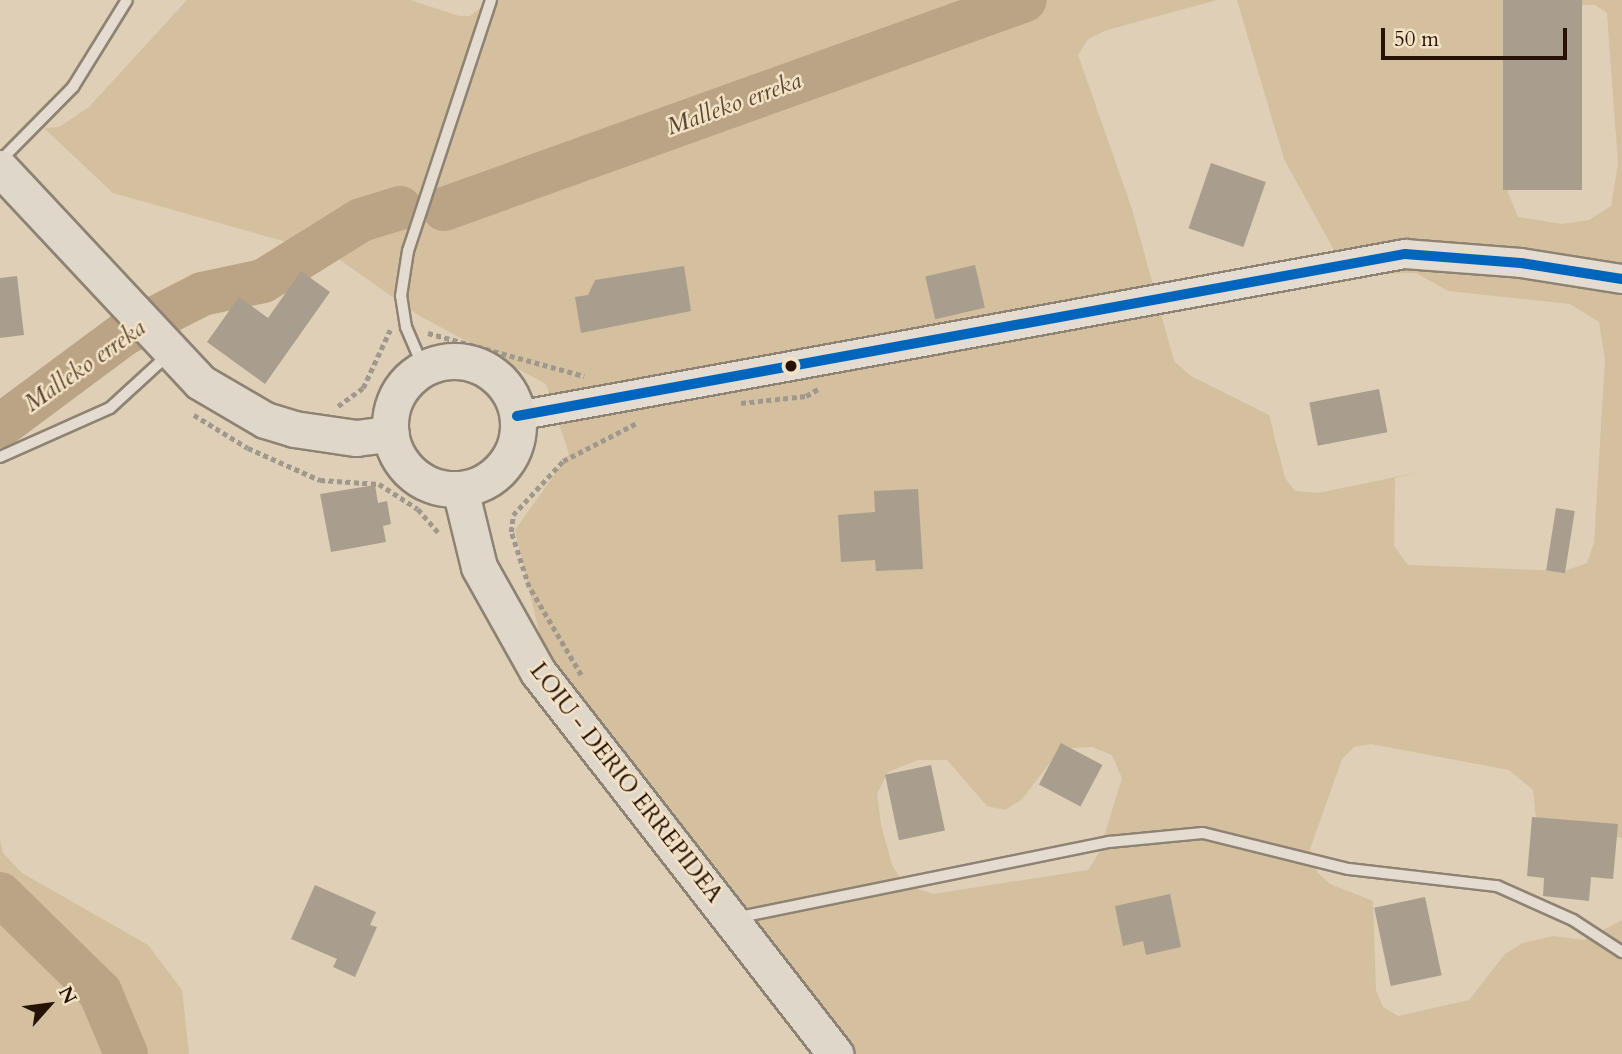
<!DOCTYPE html>
<style>
body{margin:0}
#map{position:relative;width:1622px;height:1054px;overflow:hidden;background:#decfb6;font-family:Cardo,serif}
div>[style]{position:absolute}
[style*='--x']{left:calc(var(--x)*1px);top:calc(var(--y)*1px);width:calc(var(--w)*1px);rotate:calc(var(--a)*1deg)}
.green>*{inset:0;background:#d4bf9e}
.river>*{height:44px;margin:-22px;padding:0 22px;transform-origin:22px;border-radius:22px;background:#baa485}
.building>*{inset:0;background:#a99e8d;transform-origin:0 0}
.path>*{height:4.5px;margin-top:-2.25px;transform-origin:0;background:repeating-linear-gradient(90deg,#a0988d 0 5px,transparent 0 8.5px)}
.roads{filter:drop-shadow(2px 0 #8e8373) drop-shadow(-2px 0 #8e8373) drop-shadow(0 2px #8e8373) drop-shadow(0 -2px #8e8373)}
.service>*{height:10px;margin:-5px;padding:0 5px;transform-origin:5px;border-radius:5px;background:#e4dcd0}
.tertiary>*{height:28px;margin:-14px;padding:0 14px;transform-origin:14px;border-radius:14px;background:#e4dcd0}
.primary>*{height:35px;margin:-17.5px;padding:0 17.5px;transform-origin:17.5px;border-radius:17.5px;background:#dfd7c9}
.primary>.ring{margin:-17.5px;padding:0;box-sizing:content-box;background:none;border:35px solid #dfd7c9;border-radius:50%}
.bus-1>*{height:10px;margin:-5px;padding:0 5px;transform-origin:5px;border-radius:5px;background:#0065bd}
.dots>*{width:19px;height:19px;translate:-50% -50%;box-sizing:border-box;border:4px solid #f4e2c5;border-radius:50%}
span{translate:-50% -50%;white-space:nowrap;text-align:center;line-height:1.15;-webkit-text-stroke:5px #f4e2c5;paint-order:stroke}
.street-label{font-size:23px;color:#271208}
.water-label{font-size:24px;color:#5b4532;font-style:italic}
.north{position:absolute;left:14px;top:970px;width:70px;height:70px;-webkit-text-stroke:5px #f4e2c5;paint-order:stroke;rotate:62deg;font-size:19px;font-weight:700;line-height:28px;text-align:center;color:#271208}
.north::after{content:'';display:block;margin:auto;width:24px;height:32px;background:#271208;clip-path:polygon(50% 0,100% 100%,50% 72%,0 100%)}
.scale{position:absolute;left:1381px;top:28px;width:186px;height:32px;box-sizing:border-box;border:4px solid #271208;border-top:0;padding-left:9px;font-size:21px;line-height:24px;white-space:nowrap;color:#271208;-webkit-text-stroke:5px #f4e2c5;paint-order:stroke}
</style>
<div id="map">
<div class="green">
<div style="clip-path:polygon(evenodd,187px 0,410px 0,459px 16px,470px 16px,490px 0,1217px 0,1107px 30px,1088px 39px,1078px 55px,1132px 209px,1174px 361px,1191px 376px,1269px 415px,1285px 478px,1295px 491px,1318px 493px,1420px 472px,1395px 478px,1394px 546px,1408px 565px,1565px 571px,1587px 563px,1594px 543px,1605px 359px,1599px 322px,1570px 304px,1448px 291px,1416px 273px,1360px 274px,1336px 254px,1284px 159px,1237px 0,1622px 0,1622px 838px,1536px 819px,1533px 790px,1509px 770px,1371px 744px,1354px 747px,1342px 759px,1310px 849px,1317px 872px,1330px 884px,1373px 901px,1376px 990px,1383px 1007px,1398px 1016px,1469px 1000px,1505px 954px,1523px 943px,1553px 936px,1584px 940px,1622px 920px,1622px 1054px,851px 1054px,804px 984px,543px 648px,515px 530px,569px 454px,546px 384px,418px 315px,333px 255px,113px 193px,44px 128px,59px 127px,89px 107px,187px 0,1554px 5px,1595px 5px,1607px 13px,1618px 164px,1611px 206px,1589px 220px,1562px 224px,1518px 217px,1508px 193px,1511px 65px,1554px 5px,187px 0,1071px 748px,1092px 747px,1112px 755px,1122px 778px,1099px 853px,1088px 870px,933px 894px,904px 884px,892px 865px,881px 825px,877px 794px,888px 772px,918px 760px,947px 760px,987px 806px,1005px 810px,1022px 799px,1056px 755px,1071px 748px)"></div>
<div style="clip-path:polygon(0 840px,3px 853px,22px 873px,148px 945px,182px 990px,189px 1054px,0 1054px)"></div>
</div>
<div class="river">
<div style="--x:444;--y:209;--w:617;--a:-19.78"></div>
<div style="--x:0;--y:426;--w:154;--a:-36.6"></div>
<div style="--x:124;--y:334;--w:88;--a:-27.1"></div>
<div style="--x:202;--y:294;--w:62;--a:-12"></div>
<div style="--x:263;--y:281;--w:115;--a:-31.9"></div>
<div style="--x:361;--y:220;--w:41;--a:-17.1"></div>
<div style="--x:0;--y:894;--w:140;--a:44.4"></div>
<div style="--x:100;--y:992;--w:67;--a:67.2"></div>
</div>
<div class="building">
<div style="left:1503px;top:0;width:79px;height:190px"></div>
<div style="left:1211px;top:163px;width:58px;height:69px;rotate:19deg"></div>
<div style="left:975px;top:265px;width:44px;height:51px;rotate:77deg"></div>
<div style="clip-path:polygon(684px 266px,691px 311px,581px 333px,575px 297px,588px 295px,595px 280px)"></div>
<div style="clip-path:polygon(301px 271px,330px 292px,265px 384px,207px 342px,239px 297px,268px 318px)"></div>
<div style="clip-path:polygon(17px 276px,24px 335px,0 338px,0 278px)"></div>
<div style="left:1379px;top:389px;width:44px;height:71px;rotate:79deg"></div>
<div style="clip-path:polygon(375px 485px,378px 503px,387px 501px,391px 524px,383px 526px,386px 542px,331px 552px,320px 494px)"></div>
<div style="clip-path:polygon(918px 489px,923px 569px,876px 571px,875px 560px,841px 562px,838px 515px,875px 512px,874px 491px)"></div>
<div style="left:1556px;top:508px;width:19px;height:63px;rotate:9deg"></div>
<div style="left:1061px;top:743px;width:47px;height:47px;rotate:28deg"></div>
<div style="left:931px;top:765px;width:67px;height:47px;rotate:78deg"></div>
<div style="clip-path:polygon(1532px 817px,1618px 824px,1613px 879px,1591px 877px,1589px 901px,1543px 896px,1544px 878px,1527px 876px)"></div>
<div style="clip-path:polygon(315px 885px,376px 912px,370px 925px,377px 927px,355px 977px,333px 967px,337px 959px,291px 939px)"></div>
<div style="clip-path:polygon(1170px 894px,1181px 947px,1146px 955px,1143px 941px,1123px 946px,1115px 906px)"></div>
<div style="left:1425px;top:897px;width:80px;height:52px;rotate:78deg"></div>
</div>
<div class="path">
<div style="--x:428;--y:333;--w:162;--a:15.4"></div>
<div style="--x:741;--y:403;--w:65;--a:-6.1"></div>
<div style="--x:806;--y:396;--w:16;--a:-30"></div>
<div style="--x:338;--y:406;--w:31;--a:-36"></div>
<div style="--x:363;--y:388;--w:64;--a:-65"></div>
<div style="--x:194;--y:415;--w:63;--a:31.4"></div>
<div style="--x:248;--y:448;--w:79;--a:24"></div>
<div style="--x:320;--y:480;--w:59;--a:3.9"></div>
<div style="--x:379;--y:484;--w:46;--a:32.7"></div>
<div style="--x:418;--y:509;--w:33;--a:49"></div>
<div style="--x:581;--y:675;--w:102;--a:-120.6"></div>
<div style="--x:529;--y:587;--w:58;--a:-108.1"></div>
<div style="--x:511;--y:532;--w:17;--a:-83"></div>
<div style="--x:513;--y:515;--w:74;--a:-47.2"></div>
<div style="--x:563;--y:461;--w:83;--a:-27.2"></div>
</div>
<div class="roads">
<div class="service">
<div style="--x:0;--y:161;--w:104;--a:-45.4"></div>
<div style="--x:73;--y:87;--w:102;--a:-58.2"></div>
<div style="--x:424;--y:369;--w:46;--a:-113.2"></div>
<div style="--x:406;--y:327;--w:31;--a:-99"></div>
<div style="--x:401;--y:296;--w:46;--a:-81.2"></div>
<div style="--x:408;--y:251;--w:264;--a:-71.7"></div>
<div style="--x:0;--y:457;--w:120;--a:-24"></div>
<div style="--x:110;--y:408;--w:80;--a:-42.5"></div>
<div style="--x:735;--y:918;--w:382;--a:-11.5"></div>
<div style="--x:1109;--y:842;--w:94;--a:-5.5"></div>
<div style="--x:1203;--y:833;--w:150;--a:13.9"></div>
<div style="--x:1349;--y:869;--w:149;--a:6.6"></div>
<div style="--x:1497;--y:886;--w:83;--a:24.1"></div>
<div style="--x:1573;--y:920;--w:59;--a:33.1"></div>
</div>
<div class="tertiary">
<div style="--x:517;--y:416;--w:903;--a:-10.34"></div>
<div style="--x:1405;--y:254;--w:116;--a:4.4"></div>
<div style="--x:1521;--y:263;--w:102;--a:9"></div>
</div>
<div class="primary">
<div style="--x:0;--y:168;--w:293;--a:46.9"></div>
<div style="--x:200;--y:382;--w:75;--a:30.3"></div>
<div style="--x:265;--y:420;--w:30;--a:17"></div>
<div style="--x:294;--y:429;--w:63;--a:8.3"></div>
<div style="--x:356;--y:438;--w:35;--a:-7"></div>
<div class="ring" style="left:390px;top:361px;width:93px;height:93px"></div>
<div style="--x:460;--y:489;--w:80;--a:76.3"></div>
<div style="--x:479;--y:567;--w:120;--a:60.7"></div>
<div style="--x:538;--y:672;--w:484;--a:52.1"></div>
</div>
</div>
<div class="bus-1">
<div style="--x:517;--y:416;--w:903;--a:-10.34"></div>
<div style="--x:1405;--y:254;--w:116;--a:4.4"></div>
<div style="--x:1521;--y:263;--w:102;--a:9"></div>
</div>
<div class="dots">
<div style="left:791px;top:366px;background:#271208"></div>
</div>
<div class="street-label">
<span style="left:626px;top:783px;rotate:52deg">LOIU - DERIO ERREPIDEA</span>
</div>
<div class="water-label">
<span style="left:734px;top:104px;rotate:-20deg">Malleko erreka</span>
<span style="left:85px;top:366px;rotate:-35deg">Malleko erreka</span>
</div>
<div class="north">N</div>
<div class="scale">50 m</div>
</div>
